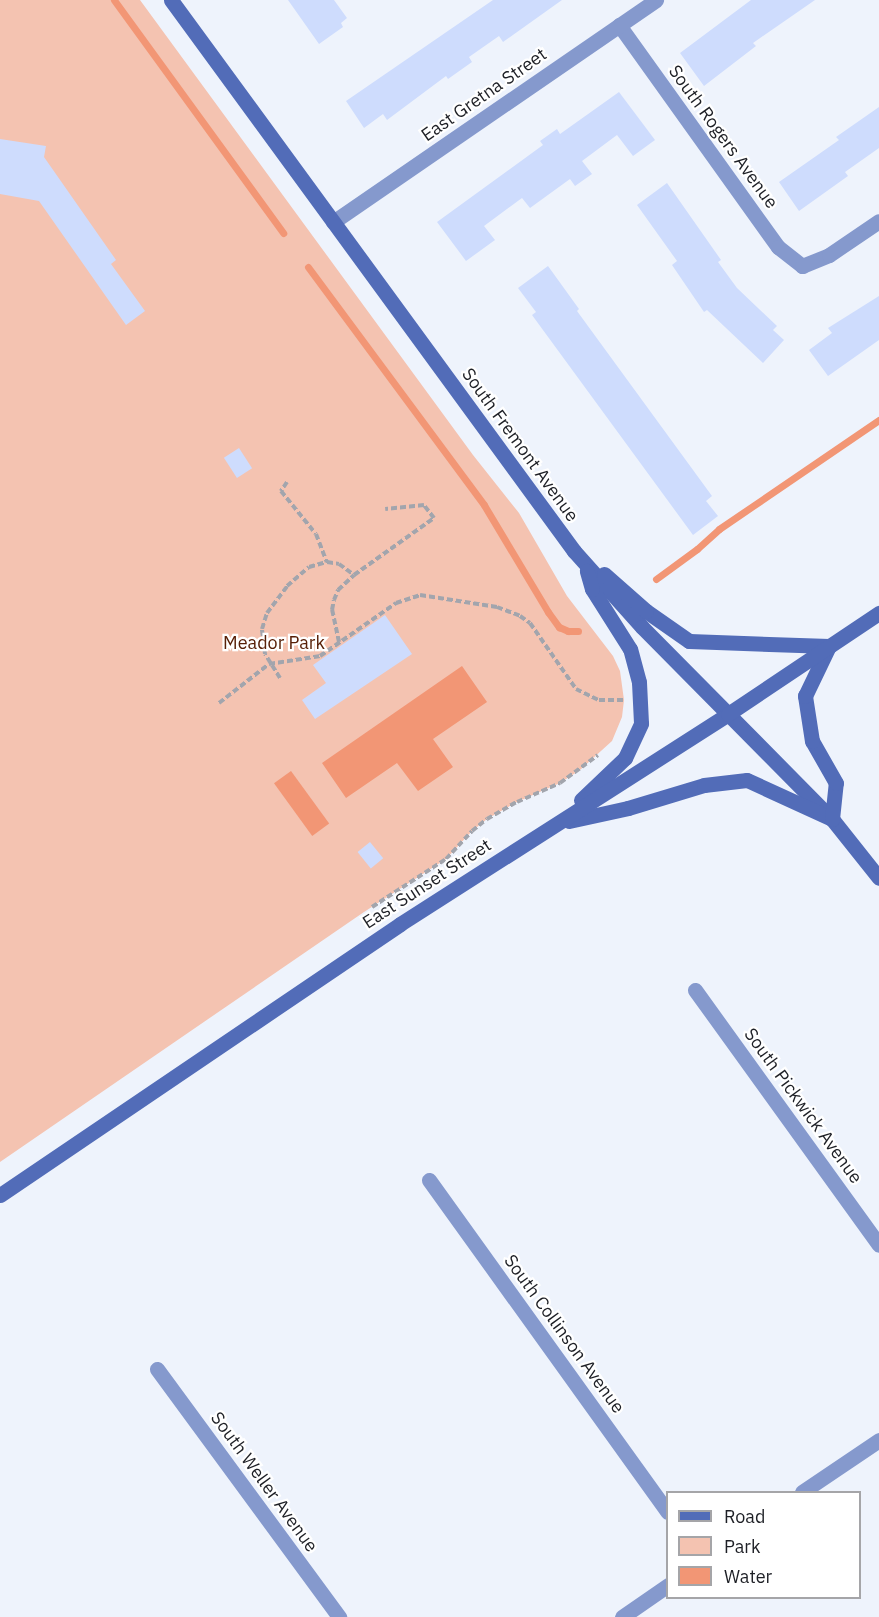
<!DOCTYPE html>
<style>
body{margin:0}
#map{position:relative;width:879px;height:1617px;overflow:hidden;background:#eef3fc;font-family:"IBM Plex Sans",sans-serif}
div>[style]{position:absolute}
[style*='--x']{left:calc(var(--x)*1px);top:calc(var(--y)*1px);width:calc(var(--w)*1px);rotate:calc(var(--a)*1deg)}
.green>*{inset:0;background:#f4c3b1}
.water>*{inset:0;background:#f29675;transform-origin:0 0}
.stream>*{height:7px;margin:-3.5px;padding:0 3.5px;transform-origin:3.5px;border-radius:3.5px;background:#f29675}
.building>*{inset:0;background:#cedcfd;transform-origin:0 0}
.path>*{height:4px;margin-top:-2px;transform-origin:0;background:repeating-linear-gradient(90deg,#a2a5ad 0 6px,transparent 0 9px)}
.street>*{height:15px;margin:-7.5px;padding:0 7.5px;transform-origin:7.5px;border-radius:7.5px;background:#8599cd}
.secondary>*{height:15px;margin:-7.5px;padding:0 7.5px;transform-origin:7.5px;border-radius:7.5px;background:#526cb8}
span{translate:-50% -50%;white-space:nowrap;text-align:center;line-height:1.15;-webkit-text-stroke:4.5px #fff;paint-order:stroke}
.street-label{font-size:18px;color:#1d1f25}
.park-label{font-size:18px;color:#582008}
.legend{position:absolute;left:666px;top:1491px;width:195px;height:108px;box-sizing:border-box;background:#fff;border:2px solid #a5a5a8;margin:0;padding:8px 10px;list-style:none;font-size:18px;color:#1d1f25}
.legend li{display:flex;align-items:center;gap:12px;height:30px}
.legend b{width:30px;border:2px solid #a5a5a8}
</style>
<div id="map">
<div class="green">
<div style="clip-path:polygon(0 0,140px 0,473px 455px,519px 513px,567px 596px,613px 656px,620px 671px,624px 700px,622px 717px,612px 741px,580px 770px,560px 783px,517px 802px,487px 819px,472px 831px,446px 859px,364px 912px,0 1162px)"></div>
</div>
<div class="water">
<div style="clip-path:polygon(462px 666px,487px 702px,433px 739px,453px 767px,418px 791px,397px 763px,346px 798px,322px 763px)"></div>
<div style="left:291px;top:771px;width:65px;height:21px;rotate:54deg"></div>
</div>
<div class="stream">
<div style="--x:114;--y:0;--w:288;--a:54"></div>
<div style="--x:308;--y:267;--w:296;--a:53.5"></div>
<div style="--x:484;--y:505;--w:125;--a:59.1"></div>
<div style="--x:548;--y:612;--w:19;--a:54"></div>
<div style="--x:559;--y:627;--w:10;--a:24"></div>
<div style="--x:568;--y:631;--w:10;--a:0"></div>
<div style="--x:656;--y:579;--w:51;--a:-36.2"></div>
<div style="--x:697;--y:549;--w:30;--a:-42"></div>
<div style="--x:719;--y:529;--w:194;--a:-34.3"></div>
</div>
<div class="building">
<div style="clip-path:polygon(288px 0,334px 0,347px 18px,341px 23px,343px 27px,319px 44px)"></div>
<div style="clip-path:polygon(493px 0,562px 0,503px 42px,499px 36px,469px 57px,472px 62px,448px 79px,446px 76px,387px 120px,383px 114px,364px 128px,346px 101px)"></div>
<div style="clip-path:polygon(751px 0,815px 0,753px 43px,756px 46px,704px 86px,680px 53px)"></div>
<div style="clip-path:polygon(619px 92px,655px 140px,633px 156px,617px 135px,582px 161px,592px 174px,575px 186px,570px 179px,530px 208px,522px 198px,484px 226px,495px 240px,466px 261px,437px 222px,543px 145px,540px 141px,557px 129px,560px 134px)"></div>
<div style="clip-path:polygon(879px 107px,879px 148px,845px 172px,848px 176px,799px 211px,779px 182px,839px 140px,836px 137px)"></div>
<div style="clip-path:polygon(0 139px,46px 146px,44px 157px,116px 260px,111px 264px,145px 311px,126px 325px,39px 201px,0 194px)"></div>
<div style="clip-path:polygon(667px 183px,721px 260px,718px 262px,737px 288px,777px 326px,773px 330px,784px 340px,763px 363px,707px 310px,704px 312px,672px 265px,677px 261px,637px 205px)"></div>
<div style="clip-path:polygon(548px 266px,579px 309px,577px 311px,712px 496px,706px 501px,718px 516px,693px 535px,532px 315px,536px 312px,518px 288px)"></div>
<div style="clip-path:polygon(879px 296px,879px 340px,828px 376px,809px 350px,832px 333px,828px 328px)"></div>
<div style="left:239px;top:448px;width:24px;height:18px;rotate:57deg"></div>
<div style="clip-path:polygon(385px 615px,412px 654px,315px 719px,302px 700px,326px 683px,313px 665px)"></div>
<div style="left:370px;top:842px;width:21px;height:16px;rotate:51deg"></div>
</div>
<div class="path">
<div style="--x:287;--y:482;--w:11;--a:124"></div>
<div style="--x:281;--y:491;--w:55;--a:50.9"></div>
<div style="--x:316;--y:534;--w:30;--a:69"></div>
<div style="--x:339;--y:642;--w:33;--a:-102"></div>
<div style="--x:332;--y:610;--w:10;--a:-79"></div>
<div style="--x:334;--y:600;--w:11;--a:-68"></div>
<div style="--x:338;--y:590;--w:22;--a:-43"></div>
<div style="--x:280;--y:678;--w:28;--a:-122"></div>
<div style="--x:265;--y:654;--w:25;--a:-97"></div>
<div style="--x:262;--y:629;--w:17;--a:-73"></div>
<div style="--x:267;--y:613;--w:34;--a:-53"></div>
<div style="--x:287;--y:586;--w:29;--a:-41"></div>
<div style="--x:309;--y:567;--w:19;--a:-16"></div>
<div style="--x:327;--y:562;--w:12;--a:9"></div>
<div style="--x:339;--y:564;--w:19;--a:36"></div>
<div style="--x:354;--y:575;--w:98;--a:-35.5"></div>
<div style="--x:434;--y:518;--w:16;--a:-128"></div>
<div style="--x:424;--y:505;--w:39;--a:174"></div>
<div style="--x:219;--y:703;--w:63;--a:-38"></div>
<div style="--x:269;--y:664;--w:52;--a:-8.9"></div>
<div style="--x:320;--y:656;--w:93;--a:-34.9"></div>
<div style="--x:396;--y:603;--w:25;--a:-18"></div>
<div style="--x:420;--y:595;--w:78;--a:8.9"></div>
<div style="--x:497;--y:607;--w:25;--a:21"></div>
<div style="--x:520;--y:616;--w:12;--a:35"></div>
<div style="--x:530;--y:623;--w:80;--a:55.1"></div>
<div style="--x:576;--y:689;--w:25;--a:26"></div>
<div style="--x:599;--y:700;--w:25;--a:0"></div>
<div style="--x:372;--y:907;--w:88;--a:-33"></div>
<div style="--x:446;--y:859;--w:38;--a:-47"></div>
<div style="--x:472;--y:831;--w:19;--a:-39"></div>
<div style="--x:487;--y:819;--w:34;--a:-30"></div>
<div style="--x:517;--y:802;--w:47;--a:-23.8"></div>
<div style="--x:560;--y:783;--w:47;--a:-36.4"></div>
</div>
<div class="street">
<div style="--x:619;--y:25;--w:273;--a:54.4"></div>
<div style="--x:778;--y:247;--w:31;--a:38"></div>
<div style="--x:802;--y:266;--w:29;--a:-22"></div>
<div style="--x:829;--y:255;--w:60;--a:-34.2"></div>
<div style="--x:333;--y:222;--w:392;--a:-34.5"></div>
<div style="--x:695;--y:990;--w:314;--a:54.2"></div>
<div style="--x:429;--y:1180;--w:409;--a:54.3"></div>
<div style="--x:157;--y:1369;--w:308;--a:53.7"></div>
<div style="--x:802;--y:1492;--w:93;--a:-34"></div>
<div style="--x:622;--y:1617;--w:56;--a:-34.8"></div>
</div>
<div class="secondary">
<div style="--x:171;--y:0;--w:683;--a:53.82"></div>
<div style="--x:574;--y:551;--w:102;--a:48.2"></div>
<div style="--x:642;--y:627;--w:270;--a:45.3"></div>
<div style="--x:832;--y:819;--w:75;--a:51.5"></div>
<div style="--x:581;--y:800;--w:61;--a:-43.7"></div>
<div style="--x:625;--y:758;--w:38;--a:-65"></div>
<div style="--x:641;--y:723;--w:41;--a:-92.8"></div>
<div style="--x:639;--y:682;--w:34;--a:-105"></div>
<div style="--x:630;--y:649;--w:71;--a:-122.3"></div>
<div style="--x:592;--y:589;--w:19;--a:-106"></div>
<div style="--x:569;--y:821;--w:60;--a:-12.4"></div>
<div style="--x:628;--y:808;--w:79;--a:-16.8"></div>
<div style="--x:704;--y:785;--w:43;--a:-6.6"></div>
<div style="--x:747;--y:780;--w:94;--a:24.6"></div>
<div style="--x:832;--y:819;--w:36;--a:-84"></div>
<div style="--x:836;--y:783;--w:48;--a:-119.7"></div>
<div style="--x:812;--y:741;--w:46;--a:-98.8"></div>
<div style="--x:805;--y:696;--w:55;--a:-64.4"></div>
<div style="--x:829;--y:646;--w:140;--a:-178"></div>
<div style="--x:689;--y:641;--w:52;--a:-145.1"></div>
<div style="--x:646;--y:611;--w:56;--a:-138.6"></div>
<div style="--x:0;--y:1195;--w:483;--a:-34.1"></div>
<div style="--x:400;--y:924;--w:389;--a:-32.6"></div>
<div style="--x:728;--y:714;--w:182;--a:-33.8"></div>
</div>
<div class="street-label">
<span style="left:484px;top:95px;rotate:-35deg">East Gretna Street</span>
<span style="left:723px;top:137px;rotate:54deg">South Rogers Avenue</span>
<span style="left:520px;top:445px;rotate:54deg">South Fremont Avenue</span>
<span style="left:427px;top:884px;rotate:-33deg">East Sunset Street</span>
<span style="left:803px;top:1106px;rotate:54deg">South Pickwick Avenue</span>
<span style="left:564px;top:1334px;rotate:54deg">South Collinson Avenue</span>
<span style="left:264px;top:1482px;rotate:54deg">South Weller Avenue</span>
</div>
<div class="park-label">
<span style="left:274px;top:643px">Meador Park</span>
</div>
<ul class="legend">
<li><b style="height:8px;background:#526cb8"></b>Road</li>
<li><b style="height:16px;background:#f4c3b1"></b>Park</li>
<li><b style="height:16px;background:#f29675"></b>Water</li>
</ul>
</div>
